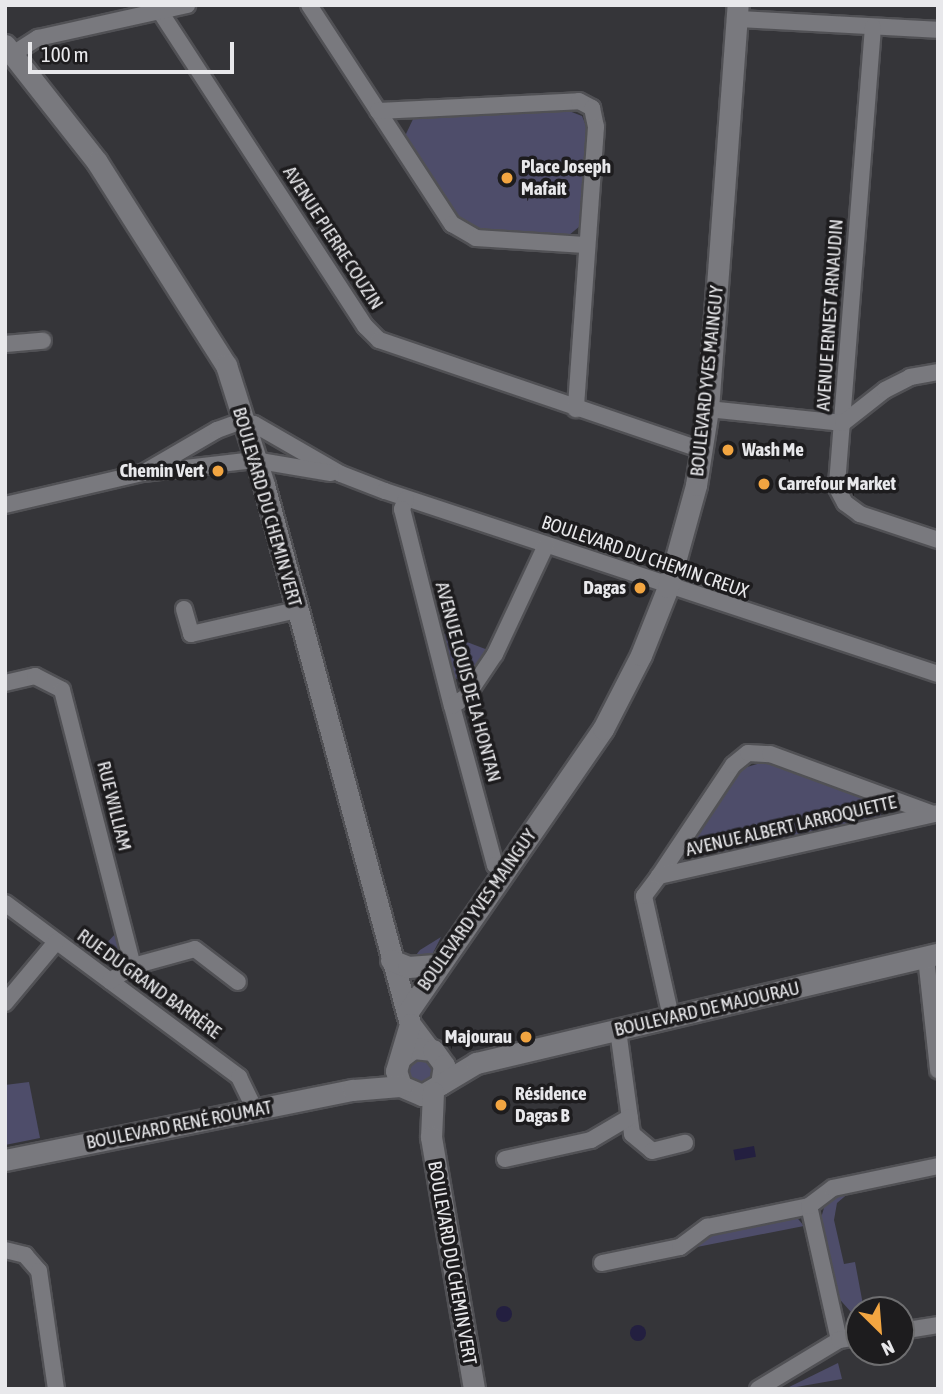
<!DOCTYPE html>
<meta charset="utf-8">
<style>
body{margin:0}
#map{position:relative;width:943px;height:1394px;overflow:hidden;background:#353539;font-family:"Asap Condensed",sans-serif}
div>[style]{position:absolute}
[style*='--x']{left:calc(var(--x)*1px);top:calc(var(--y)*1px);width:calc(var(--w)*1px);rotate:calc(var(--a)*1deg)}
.green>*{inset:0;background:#4e4d6a}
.round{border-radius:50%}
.water>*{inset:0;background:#231f40;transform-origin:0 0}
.roads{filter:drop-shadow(2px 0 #515155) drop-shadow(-2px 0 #515155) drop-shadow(0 2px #515155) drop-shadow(0 -2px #515155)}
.minor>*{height:16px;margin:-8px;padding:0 8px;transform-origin:8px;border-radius:8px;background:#79797e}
.tertiary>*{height:21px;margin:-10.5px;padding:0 10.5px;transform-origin:10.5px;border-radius:10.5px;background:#79797e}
.dots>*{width:19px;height:19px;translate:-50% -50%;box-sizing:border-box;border:4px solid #1d1c1e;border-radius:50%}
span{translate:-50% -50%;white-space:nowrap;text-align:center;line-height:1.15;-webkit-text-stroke:7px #1d1c1e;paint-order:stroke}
.poi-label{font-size:19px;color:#e8e8eb;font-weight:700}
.left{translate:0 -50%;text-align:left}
.right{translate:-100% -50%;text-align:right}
.street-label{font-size:19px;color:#e8e8eb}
.frame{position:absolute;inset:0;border:7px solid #e8e8eb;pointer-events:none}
.north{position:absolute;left:845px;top:1296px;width:70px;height:70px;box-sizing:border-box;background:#1d1c1e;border:2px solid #6e6e70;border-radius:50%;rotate:155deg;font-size:19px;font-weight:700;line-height:28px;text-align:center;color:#e8e8eb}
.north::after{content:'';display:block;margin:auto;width:24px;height:32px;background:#f2a541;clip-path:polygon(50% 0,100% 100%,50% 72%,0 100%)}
.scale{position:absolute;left:28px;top:42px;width:206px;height:32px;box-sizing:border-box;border:4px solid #e8e8eb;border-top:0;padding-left:9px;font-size:21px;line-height:24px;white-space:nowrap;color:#e8e8eb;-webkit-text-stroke:5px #1d1c1e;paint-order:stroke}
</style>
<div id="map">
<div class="green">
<div style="clip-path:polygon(569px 111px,582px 116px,587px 128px,580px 226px,568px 236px,491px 232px,468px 225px,453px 211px,405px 136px,414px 117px)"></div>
<div style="clip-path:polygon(443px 633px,488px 650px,473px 677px,463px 681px,451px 677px)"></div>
<div style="clip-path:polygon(764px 762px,881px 801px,881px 817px,701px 858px,684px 854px,740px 769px)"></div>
<div style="clip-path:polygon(118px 931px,123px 956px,117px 967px,84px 948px,102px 948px)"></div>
<div style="clip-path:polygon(441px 937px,433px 953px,412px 960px,420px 950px)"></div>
<div class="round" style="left:406px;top:1057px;width:28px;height:28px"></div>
<div style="clip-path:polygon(29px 1082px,40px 1138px,5px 1145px,5px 1085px)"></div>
<div style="clip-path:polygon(850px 1192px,837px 1203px,834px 1220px,844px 1264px,855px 1262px,864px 1310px,859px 1310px,859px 1321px,834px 1293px,819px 1225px,826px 1201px,833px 1194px)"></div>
<div style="clip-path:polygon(794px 1214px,804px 1226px,697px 1247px,700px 1238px,717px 1230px)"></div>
<div style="clip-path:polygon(838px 1363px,842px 1379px,785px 1389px)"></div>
</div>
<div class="water">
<div style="left:754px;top:1146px;width:11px;height:21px;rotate:80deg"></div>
<div class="round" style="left:496px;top:1306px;width:16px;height:16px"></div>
<div class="round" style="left:630px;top:1325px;width:16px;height:16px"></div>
</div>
<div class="roads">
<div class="minor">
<div style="--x:309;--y:5;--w:262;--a:56.9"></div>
<div style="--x:452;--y:224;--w:28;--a:30"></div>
<div style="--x:476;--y:238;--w:109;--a:3.7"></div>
<div style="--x:159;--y:10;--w:377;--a:56.9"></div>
<div style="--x:365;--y:326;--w:20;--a:45"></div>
<div style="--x:379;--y:340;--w:341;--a:18.8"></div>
<div style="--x:738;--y:19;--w:200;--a:3.1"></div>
<div style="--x:873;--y:27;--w:462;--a:94.5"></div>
<div style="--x:837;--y:488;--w:17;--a:62"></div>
<div style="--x:845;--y:503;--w:19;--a:36"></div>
<div style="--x:860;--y:514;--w:82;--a:18.4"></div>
<div style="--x:13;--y:54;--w:30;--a:-33"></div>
<div style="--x:38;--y:38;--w:153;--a:-12.5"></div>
<div style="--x:378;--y:111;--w:201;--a:-2.8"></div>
<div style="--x:579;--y:101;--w:15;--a:28"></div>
<div style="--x:592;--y:108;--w:19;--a:78"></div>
<div style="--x:596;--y:127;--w:283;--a:94.1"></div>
<div style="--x:5;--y:344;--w:38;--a:-5"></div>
<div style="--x:708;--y:409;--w:136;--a:5.9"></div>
<div style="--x:843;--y:423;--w:53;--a:-38.2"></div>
<div style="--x:885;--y:390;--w:28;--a:-27"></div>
<div style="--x:910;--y:377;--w:28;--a:-10"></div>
<div style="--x:143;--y:473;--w:86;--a:-30.2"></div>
<div style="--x:217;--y:430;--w:27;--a:-20"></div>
<div style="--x:242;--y:421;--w:12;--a:14"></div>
<div style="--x:254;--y:424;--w:100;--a:29.9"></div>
<div style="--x:341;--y:474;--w:47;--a:21.1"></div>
<div style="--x:385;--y:491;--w:582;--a:18.31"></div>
<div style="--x:406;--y:499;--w:11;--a:112"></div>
<div style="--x:402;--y:509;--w:203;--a:75.8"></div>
<div style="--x:452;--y:706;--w:165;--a:74.9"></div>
<div style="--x:495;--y:865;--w:11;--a:45"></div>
<div style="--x:5;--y:505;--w:142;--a:-13.1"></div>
<div style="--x:143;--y:473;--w:112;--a:-6.7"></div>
<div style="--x:254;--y:460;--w:78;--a:9.6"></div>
<div style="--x:184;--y:609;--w:26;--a:74"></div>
<div style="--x:191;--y:634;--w:109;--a:-12.8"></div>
<div style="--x:5;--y:683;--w:31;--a:-13"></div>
<div style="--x:35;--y:676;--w:30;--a:27"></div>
<div style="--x:62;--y:690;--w:285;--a:75.6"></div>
<div style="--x:452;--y:706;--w:17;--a:-33"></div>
<div style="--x:466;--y:697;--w:52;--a:-56"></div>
<div style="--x:495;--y:654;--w:120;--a:-64.9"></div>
<div style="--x:659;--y:876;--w:133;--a:-56.3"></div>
<div style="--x:733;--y:765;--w:19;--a:-39"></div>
<div style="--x:748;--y:753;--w:22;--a:3"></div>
<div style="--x:770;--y:754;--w:174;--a:20.2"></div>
<div style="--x:5;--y:903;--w:292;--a:36.6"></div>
<div style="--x:239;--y:1077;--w:37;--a:64"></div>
<div style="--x:926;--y:957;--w:114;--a:83.9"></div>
<div style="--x:110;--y:981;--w:27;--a:-33"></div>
<div style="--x:133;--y:966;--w:64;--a:-15.3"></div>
<div style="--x:195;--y:949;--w:54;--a:37.5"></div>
<div style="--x:5;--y:1003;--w:80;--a:-50.1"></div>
<div style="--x:671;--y:1017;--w:124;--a:-102.6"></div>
<div style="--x:644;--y:896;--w:25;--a:-53"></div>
<div style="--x:659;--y:876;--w:286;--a:-12.7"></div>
<div style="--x:618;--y:1030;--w:105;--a:82.3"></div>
<div style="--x:632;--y:1134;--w:26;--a:40"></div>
<div style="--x:652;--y:1151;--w:34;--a:-14"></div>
<div style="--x:505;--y:1159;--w:88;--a:-12.5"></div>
<div style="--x:591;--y:1140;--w:45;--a:-30.5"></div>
<div style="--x:5;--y:1250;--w:21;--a:14"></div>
<div style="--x:25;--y:1255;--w:21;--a:49"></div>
<div style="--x:39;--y:1271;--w:119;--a:81.8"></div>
<div style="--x:602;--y:1263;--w:80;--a:-11.6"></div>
<div style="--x:680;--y:1247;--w:34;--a:-37"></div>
<div style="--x:707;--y:1227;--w:104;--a:-11.6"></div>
<div style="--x:901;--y:1331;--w:37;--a:-9"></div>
<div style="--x:839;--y:1340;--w:137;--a:-102.6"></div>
<div style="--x:809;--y:1206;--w:30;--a:-37"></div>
<div style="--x:833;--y:1188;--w:107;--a:-11.8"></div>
<div style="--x:758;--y:1389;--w:95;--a:-31.2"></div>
<div style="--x:839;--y:1340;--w:20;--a:-9"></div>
</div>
<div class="tertiary">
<div style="--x:5;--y:45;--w:149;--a:51.8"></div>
<div style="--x:97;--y:162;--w:241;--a:57.6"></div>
<div style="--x:226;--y:365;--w:126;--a:72.4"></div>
<div style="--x:264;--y:485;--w:558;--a:74.84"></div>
<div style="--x:410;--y:1024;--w:30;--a:53"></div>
<div style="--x:391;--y:960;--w:18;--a:22"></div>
<div style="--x:408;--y:967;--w:31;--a:-4"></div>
<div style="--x:407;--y:1013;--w:345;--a:-55.4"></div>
<div style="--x:603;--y:729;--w:83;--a:-62.8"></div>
<div style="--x:641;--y:655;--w:73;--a:-68.3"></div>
<div style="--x:668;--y:587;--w:106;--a:-74.6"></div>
<div style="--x:696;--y:485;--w:77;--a:-81"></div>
<div style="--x:708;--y:409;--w:405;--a:-85.8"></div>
<div style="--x:401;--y:1057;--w:15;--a:-37"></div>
<div style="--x:413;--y:1048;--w:20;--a:6"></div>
<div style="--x:433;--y:1050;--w:19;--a:54"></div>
<div style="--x:444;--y:1065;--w:19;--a:99"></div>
<div style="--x:441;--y:1084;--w:22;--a:150"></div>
<div style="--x:422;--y:1095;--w:23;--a:-157"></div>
<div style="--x:401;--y:1086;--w:16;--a:-108"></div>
<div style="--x:396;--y:1071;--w:49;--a:-73.4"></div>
<div style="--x:441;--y:1084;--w:41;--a:-31"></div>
<div style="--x:476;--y:1063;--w:475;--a:-13.3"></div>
<div style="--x:433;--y:1092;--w:45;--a:92.5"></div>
<div style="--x:431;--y:1137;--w:256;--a:80.3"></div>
<div style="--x:5;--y:1160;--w:355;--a:-11.4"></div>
<div style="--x:353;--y:1090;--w:48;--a:-4.8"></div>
</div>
</div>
<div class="dots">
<div style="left:507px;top:178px;background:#f2a541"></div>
<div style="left:728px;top:450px;background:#f2a541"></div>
<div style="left:218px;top:471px;background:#f2a541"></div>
<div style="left:764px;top:484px;background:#f2a541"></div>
<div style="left:640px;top:588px;background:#f2a541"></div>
<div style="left:526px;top:1037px;background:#f2a541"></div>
<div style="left:501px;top:1105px;background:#f2a541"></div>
</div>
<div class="poi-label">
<span class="left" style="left:521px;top:178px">Place Joseph<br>Mafait</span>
<span class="left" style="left:742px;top:450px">Wash Me</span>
<span class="right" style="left:204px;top:471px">Chemin Vert</span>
<span class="left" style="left:778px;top:484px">Carrefour Market</span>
<span class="right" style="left:626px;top:588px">Dagas</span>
<span class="right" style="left:512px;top:1037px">Majourau</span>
<span class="left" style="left:515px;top:1105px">Résidence<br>Dagas B</span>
</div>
<div class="street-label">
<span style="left:333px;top:238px;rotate:57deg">AVENUE PIERRE COUZIN</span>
<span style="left:830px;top:315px;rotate:-86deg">AVENUE ERNEST ARNAUDIN</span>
<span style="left:707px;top:381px;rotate:-84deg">BOULEVARD YVES MAINGUY</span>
<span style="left:267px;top:507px;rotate:74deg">BOULEVARD DU CHEMIN VERT</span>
<span style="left:645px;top:557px;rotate:19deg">BOULEVARD DU CHEMIN CREUX</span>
<span style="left:468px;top:682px;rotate:75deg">AVENUE LOUIS DE LA HONTAN</span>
<span style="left:114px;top:806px;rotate:76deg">RUE WILLIAM</span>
<span style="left:791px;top:826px;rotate:-13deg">AVENUE ALBERT LARROQUETTE</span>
<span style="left:477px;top:910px;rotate:-55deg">BOULEVARD YVES MAINGUY</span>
<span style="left:149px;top:984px;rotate:36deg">RUE DU GRAND BARRÈRE</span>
<span style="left:707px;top:1009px;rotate:-13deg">BOULEVARD DE MAJOURAU</span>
<span style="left:179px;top:1125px;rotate:-11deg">BOULEVARD RENÉ ROUMAT</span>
<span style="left:452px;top:1263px;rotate:80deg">BOULEVARD DU CHEMIN VERT</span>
</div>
<div class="frame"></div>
<div class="north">N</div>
<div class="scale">100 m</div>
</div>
